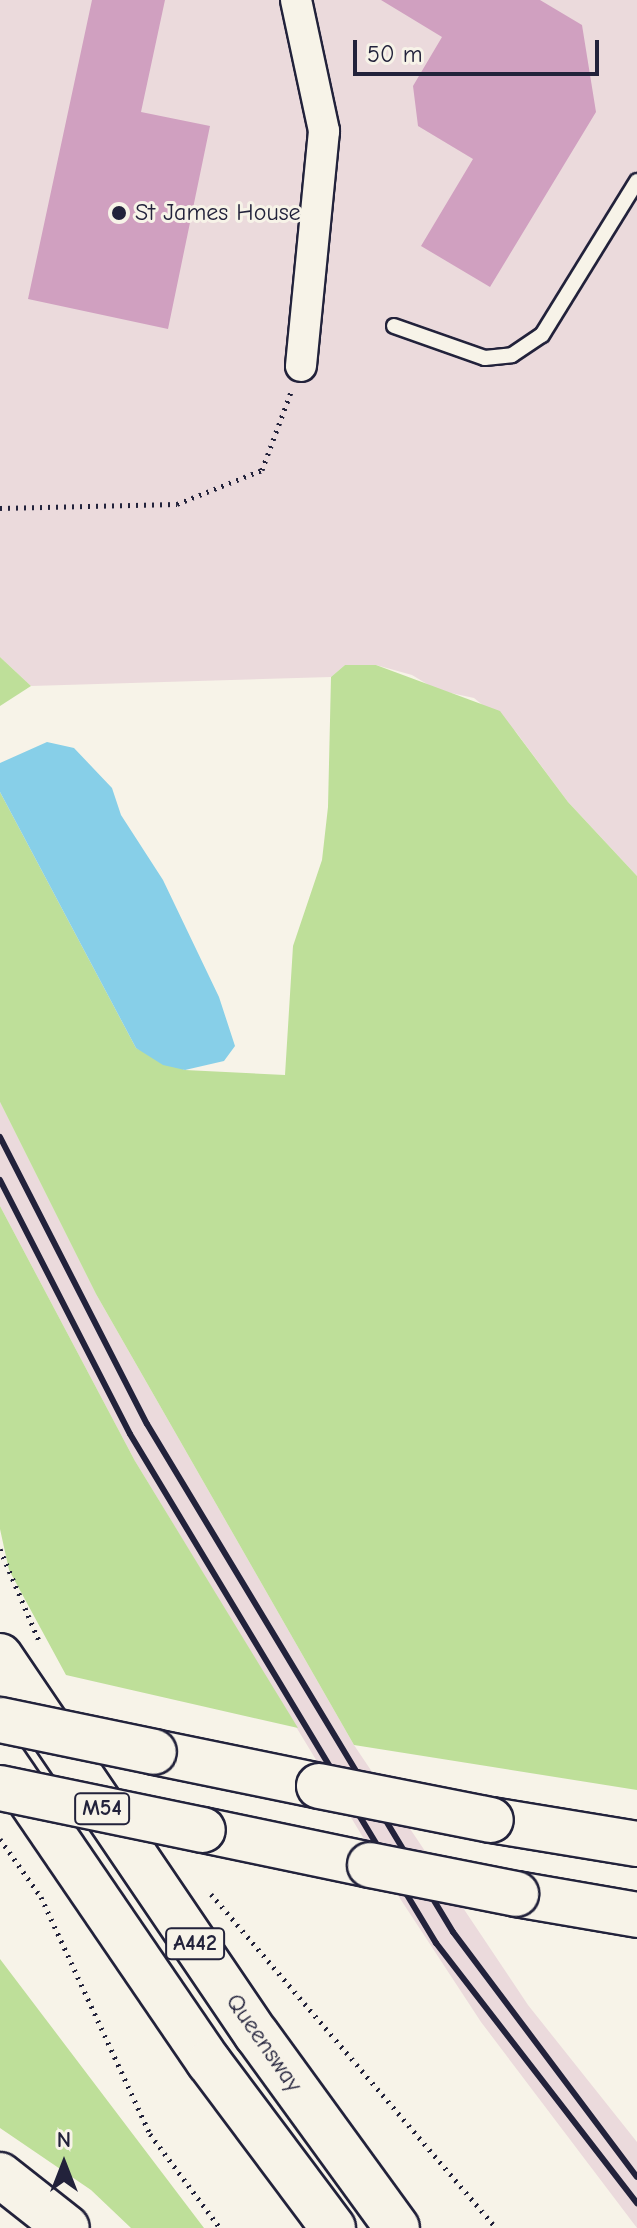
<!DOCTYPE html>
<style>
body{margin:0}
#map{position:relative;width:637px;height:2228px;overflow:hidden;background:#f7f3e8;font-family:"Comic Neue",sans-serif}
div>[style]{position:absolute}
[style*='--x']{left:calc(var(--x)*1px);top:calc(var(--y)*1px);width:calc(var(--w)*1px);rotate:calc(var(--a)*1deg)}
.built>*{inset:0;background:#ebdadc}
.green>*{inset:0;background:#bedf99}
.water>*{inset:0;background:#87cfe8}
.building>*{inset:0;background:#d0a0c0}
.path>*{height:5px;margin-top:-2.5px;transform-origin:0;background:repeating-linear-gradient(90deg,#22223b 0 2px,transparent 0 8px)}
.roads{filter:drop-shadow(2px 0 #22223b) drop-shadow(-2px 0 #22223b) drop-shadow(0 2px #22223b) drop-shadow(0 -2px #22223b)}
.lane>*{height:14px;margin:-7px;padding:0 7px;transform-origin:7px;border-radius:7px;background:#f7f3e8}
.street>*{height:30px;margin:-15px;padding:0 15px;transform-origin:15px;border-radius:15px;background:#f7f3e8}
.primary>*{height:44px;margin:-22px;padding:0 22px;transform-origin:22px;border-radius:22px;background:#f7f3e8}
.highway>*{height:44px;margin:-22px;padding:0 22px;transform-origin:22px;border-radius:22px;background:#f7f3e8}
.rail>*{height:6px;margin:-3px;padding:0 3px;transform-origin:3px;border-radius:3px;background:#22223b}
.bridges{filter:drop-shadow(2px 0 #22223b) drop-shadow(-2px 0 #22223b) drop-shadow(0 2px #22223b) drop-shadow(0 -2px #22223b)}
.highway-bridge>*{height:44px;margin:-22px;padding:0 22px;transform-origin:22px;border-radius:22px;background:#f7f3e8}
.dots>*{width:22px;height:22px;translate:-50% -50%;box-sizing:border-box;border:4px solid #f7f3e8;border-radius:50%}
span{translate:-50% -50%;white-space:nowrap;text-align:center;line-height:1.15;-webkit-text-stroke:6px #f7f3e8;paint-order:stroke}
.shield-label span{padding:2px 6px;background:#f7f3e8;border:2px solid;border-radius:6px;-webkit-text-stroke-width:0}
.shield-label{font-size:22px;color:#22223b;font-weight:700}
.poi-label{font-size:24px;color:#22223b}
.left{translate:0 -50%;text-align:left}
.street-label{font-size:24px;color:#22223b}
.north{position:absolute;left:24px;top:2124px;width:80px;height:80px;-webkit-text-stroke:6px #f7f3e8;paint-order:stroke;rotate:0deg;font-size:22px;font-weight:700;line-height:32px;text-align:center;color:#22223b}
.north::after{content:'';display:block;margin:auto;width:28px;height:36px;background:#22223b;clip-path:polygon(50% 0,100% 100%,50% 72%,0 100%)}
.scale{position:absolute;left:353px;top:40px;width:246px;height:36px;box-sizing:border-box;border:4px solid #22223b;border-top:0;padding-left:10px;font-size:24px;line-height:28px;white-space:nowrap;color:#22223b;-webkit-text-stroke:6px #f7f3e8;paint-order:stroke}
</style>
<div id="map">
<div class="built">
<div style="clip-path:polygon(0 0,637px 0,637px 876px,568px 802px,516px 732px,474px 698px,437px 690px,412px 675px,376px 665px,345px 665px,331px 677px,31px 686px,0 657px)"></div>
<div style="clip-path:polygon(0 1102px,96px 1294px,354px 1745px,528px 2005px,637px 2142px,637px 2228px,481px 2022px,401px 1900px,135px 1461px,0 1206px)"></div>
</div>
<div class="green">
<div style="clip-path:polygon(0 657px,31px 686px,0 706px)"></div>
<div style="clip-path:polygon(345px 665px,376px 665px,500px 711px,568px 802px,637px 876px,637px 1790px,354px 1745px,96px 1294px,0 1102px,0 792px,136px 1048px,185px 1070px,285px 1075px,293px 946px,322px 860px,328px 807px,331px 677px)"></div>
<div style="clip-path:polygon(0 1206px,135px 1461px,298px 1728px,66px 1675px,9px 1570px,0 1529px)"></div>
<div style="clip-path:polygon(0 1959px,204px 2228px,131px 2228px,91px 2190px,0 2128px)"></div>
</div>
<div class="water">
<div style="clip-path:polygon(47px 742px,74px 748px,112px 788px,121px 815px,163px 880px,219px 997px,235px 1046px,224px 1061px,185px 1070px,163px 1065px,136px 1048px,0 792px,0 763px)"></div>
</div>
<div class="building">
<div style="clip-path:polygon(92px 0,165px 0,141px 112px,210px 126px,168px 329px,28px 299px)"></div>
<div style="clip-path:polygon(381px 0,540px 0,582px 25px,596px 112px,490px 287px,421px 246px,473px 159px,418px 126px,413px 86px,442px 37px)"></div>
</div>
<div class="path">
<div style="--x:0;--y:508;--w:177;--a:-1.3"></div>
<div style="--x:177;--y:504;--w:92;--a:-21.8"></div>
<div style="--x:262;--y:470;--w:83;--a:-69.6"></div>
<div style="--x:0;--y:1549;--w:100;--a:67"></div>
<div style="--x:0;--y:1839;--w:71;--a:54.7"></div>
<div style="--x:41;--y:1897;--w:261;--a:65.3"></div>
<div style="--x:150;--y:2134;--w:117;--a:53.3"></div>
<div style="--x:211;--y:1894;--w:439;--a:49.5"></div>
</div>
<div class="roads">
<div class="lane">
<div style="--x:394;--y:326;--w:96;--a:19.4"></div>
<div style="--x:485;--y:358;--w:27;--a:-6"></div>
<div style="--x:512;--y:355;--w:36;--a:-34"></div>
<div style="--x:542;--y:335;--w:181;--a:-58.3"></div>
</div>
<div class="street">
<div style="--x:296;--y:0;--w:134;--a:77.9"></div>
<div style="--x:324;--y:131;--w:236;--a:95.6"></div>
</div>
<div class="primary">
<div style="--x:0;--y:2175;--w:85;--a:38.3"></div>
</div>
<div class="highway">
<div style="--x:0;--y:1656;--w:458;--a:55.9"></div>
<div style="--x:257;--y:2035;--w:238;--a:54"></div>
<div style="--x:154;--y:1752;--w:168;--a:11.6"></div>
<div style="--x:0;--y:1756;--w:371;--a:55.7"></div>
<div style="--x:209;--y:2062;--w:207;--a:53.2"></div>
<div style="--x:491;--y:1820;--w:148;--a:9.3"></div>
<div style="--x:203;--y:1830;--w:171;--a:11.8"></div>
<div style="--x:516;--y:1894;--w:123;--a:9.8"></div>
</div>
</div>
<div class="rail">
<div style="--x:0;--y:1137;--w:322;--a:62.9"></div>
<div style="--x:147;--y:1424;--w:593;--a:58.94"></div>
<div style="--x:453;--y:1932;--w:306;--a:53.1"></div>
<div style="--x:0;--y:1180;--w:285;--a:62.9"></div>
<div style="--x:130;--y:1434;--w:594;--a:58.99"></div>
<div style="--x:436;--y:1943;--w:329;--a:52.3"></div>
</div>
<div class="bridges">
<div class="highway-bridge">
<div style="--x:0;--y:1720;--w:157;--a:11.7"></div>
<div style="--x:319;--y:1786;--w:175;--a:11.2"></div>
<div style="--x:0;--y:1788;--w:207;--a:11.7"></div>
<div style="--x:370;--y:1865;--w:149;--a:11.2"></div>
</div>
</div>
<div class="dots">
<div style="left:119px;top:213px;background:#22223b"></div>
</div>
<div class="shield-label">
<span style="left:102px;top:1809px">M54</span>
<span style="left:195px;top:1944px">A442</span>
</div>
<div class="poi-label">
<span class="left" style="left:135px;top:213px">St James House</span>
</div>
<div class="street-label">
<span style="left:264px;top:2043px;rotate:55deg">Queensway</span>
</div>
<div class="north">N</div>
<div class="scale">50 m</div>
</div>
